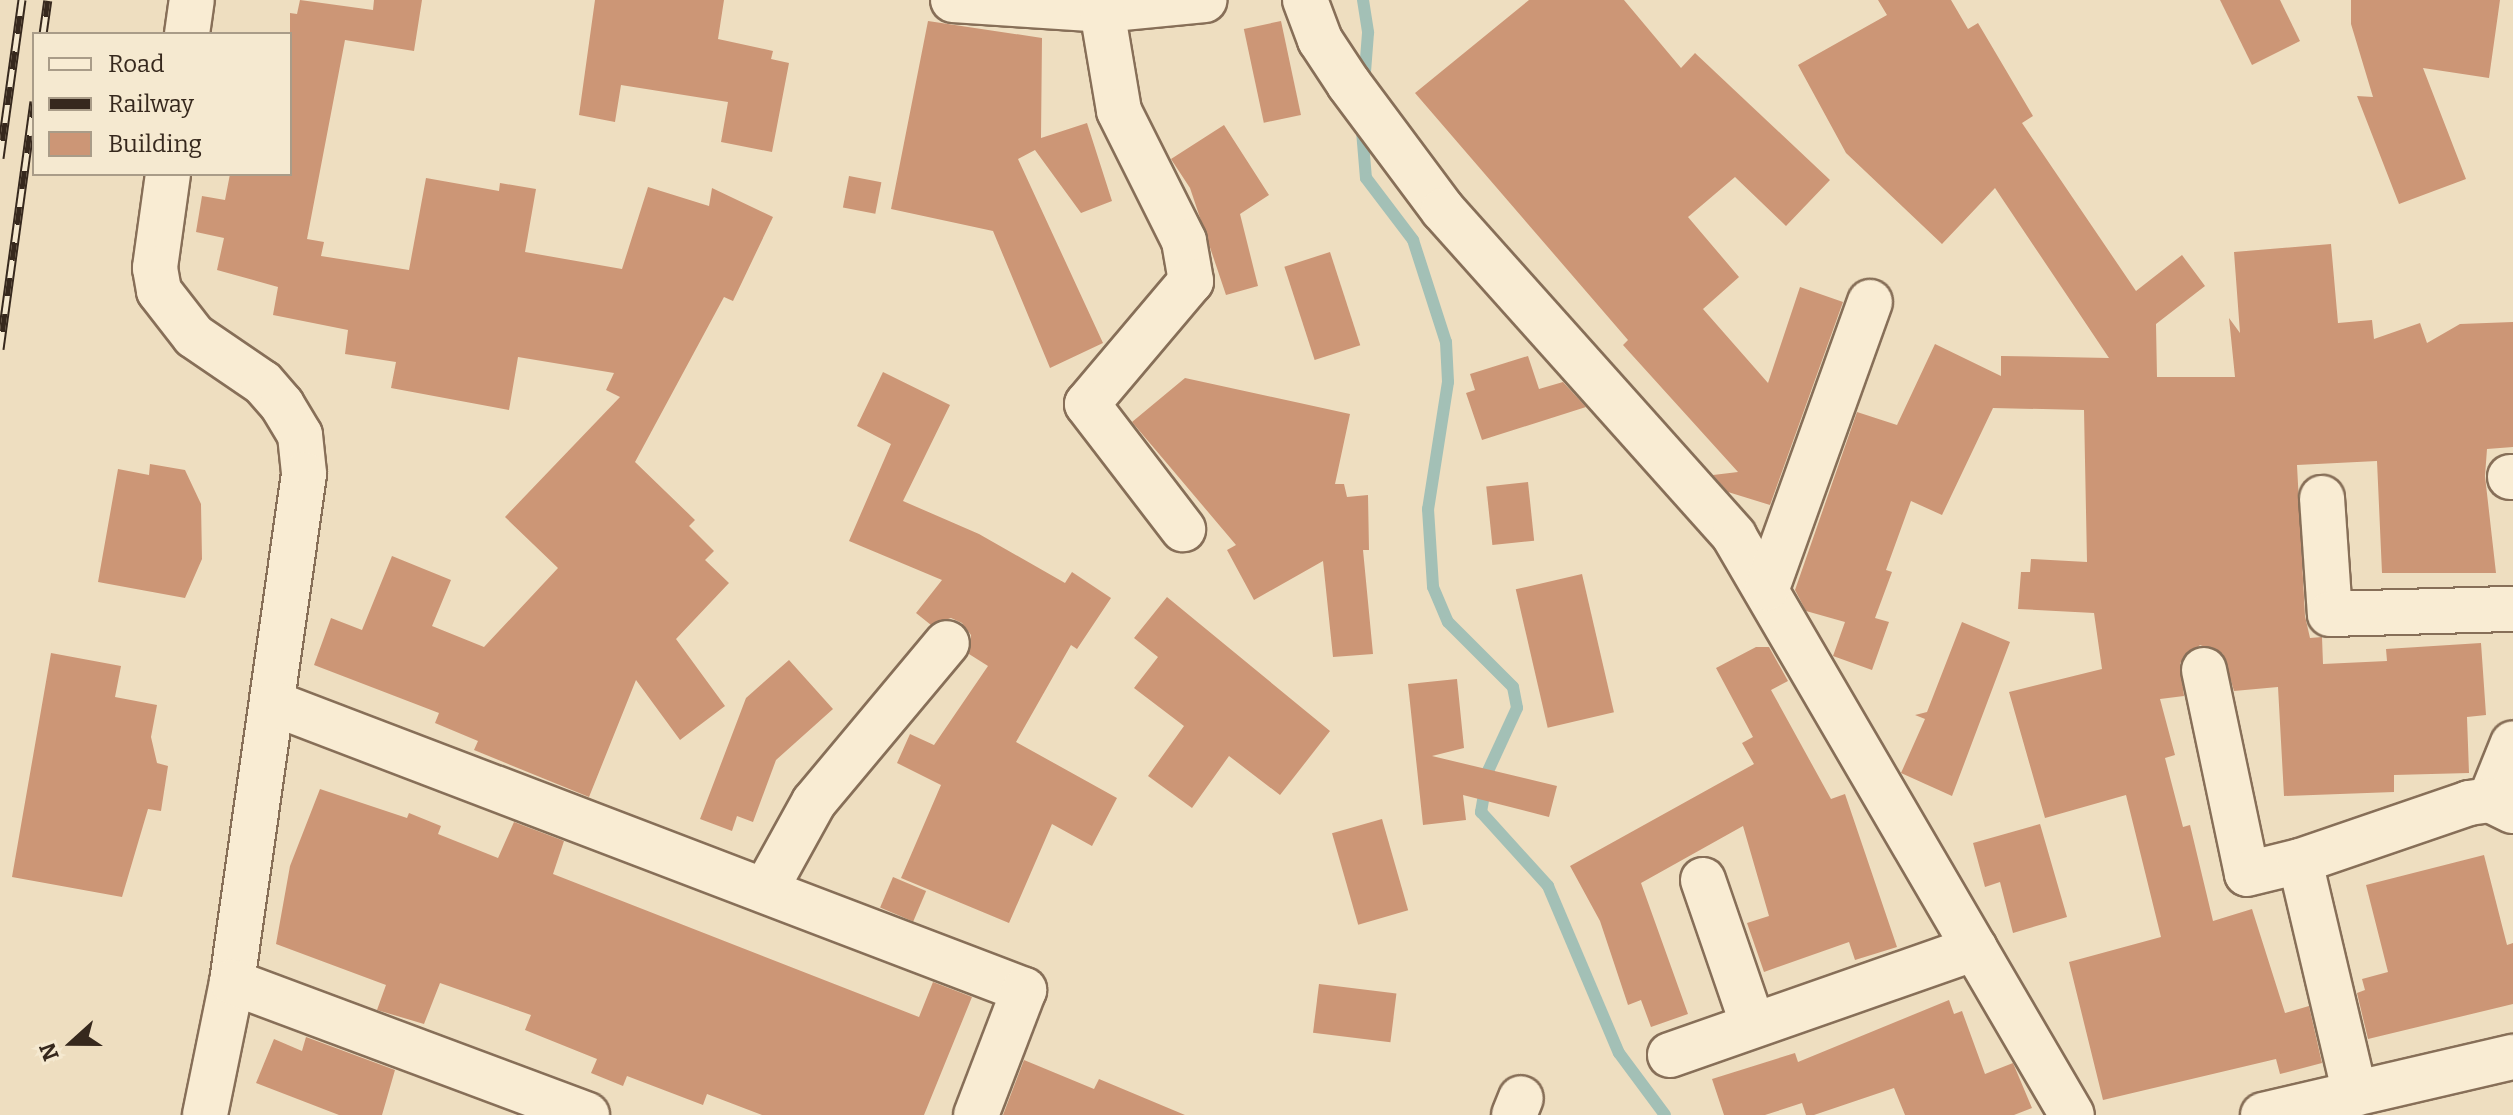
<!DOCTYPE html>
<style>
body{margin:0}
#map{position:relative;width:2513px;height:1115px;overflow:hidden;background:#eedec0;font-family:Bitter,serif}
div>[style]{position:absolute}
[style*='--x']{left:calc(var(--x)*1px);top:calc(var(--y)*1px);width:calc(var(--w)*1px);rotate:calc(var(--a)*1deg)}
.stream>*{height:12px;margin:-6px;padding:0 6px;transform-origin:6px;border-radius:6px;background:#a3c0b6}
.building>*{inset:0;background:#cc9676;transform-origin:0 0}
.roads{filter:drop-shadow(2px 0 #876f58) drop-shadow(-2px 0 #876f58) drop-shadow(0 2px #876f58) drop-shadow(0 -2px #876f58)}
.minor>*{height:44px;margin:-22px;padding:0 22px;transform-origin:22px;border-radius:22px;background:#f9ecd3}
.rail>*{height:9px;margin-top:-4.5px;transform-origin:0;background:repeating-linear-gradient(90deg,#f5e9d0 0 18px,#36281d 0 36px);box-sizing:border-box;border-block:2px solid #36281d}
span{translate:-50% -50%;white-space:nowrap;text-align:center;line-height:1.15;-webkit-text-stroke:6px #f5e9d0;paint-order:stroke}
.legend{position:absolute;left:32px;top:32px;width:260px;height:144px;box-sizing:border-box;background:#f5e9d0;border:2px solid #a99c88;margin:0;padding:10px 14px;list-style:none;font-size:24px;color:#36281d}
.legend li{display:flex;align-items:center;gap:16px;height:40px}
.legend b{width:40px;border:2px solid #a99c88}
.north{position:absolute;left:32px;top:1003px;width:80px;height:80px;-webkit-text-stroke:6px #f5e9d0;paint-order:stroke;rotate:249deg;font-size:22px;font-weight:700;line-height:32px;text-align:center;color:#36281d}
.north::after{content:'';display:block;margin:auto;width:28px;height:36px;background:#36281d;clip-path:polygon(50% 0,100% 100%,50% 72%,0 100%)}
</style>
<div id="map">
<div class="stream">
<div style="--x:1363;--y:0;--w:33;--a:81"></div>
<div style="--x:1368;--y:33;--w:52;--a:94.4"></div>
<div style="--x:1361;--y:119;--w:59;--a:85.2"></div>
<div style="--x:1366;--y:178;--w:78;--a:52.8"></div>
<div style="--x:1413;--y:240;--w:107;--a:72.1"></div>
<div style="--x:1446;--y:342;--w:40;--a:87.1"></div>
<div style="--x:1448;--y:382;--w:129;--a:98.9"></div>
<div style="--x:1428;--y:509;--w:78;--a:86.3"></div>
<div style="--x:1433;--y:587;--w:38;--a:67"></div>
<div style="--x:1448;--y:622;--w:92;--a:45"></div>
<div style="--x:1513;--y:687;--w:21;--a:79"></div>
<div style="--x:1517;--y:708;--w:69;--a:114.7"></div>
<div style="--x:1488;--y:771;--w:42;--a:99.7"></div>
<div style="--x:1481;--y:812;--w:100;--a:47.8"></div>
<div style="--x:1548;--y:886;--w:181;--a:67"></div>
<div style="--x:1619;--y:1053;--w:77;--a:53.4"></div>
</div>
<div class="building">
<div style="clip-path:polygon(300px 0,373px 10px,374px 0,422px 0,414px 51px,345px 40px,307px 239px,324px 242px,321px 256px,409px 270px,426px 178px,499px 191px,500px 183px,536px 189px,525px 252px,622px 269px,648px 187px,709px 206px,712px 188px,773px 217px,733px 301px,724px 297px,635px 462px,695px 520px,689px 526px,714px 551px,705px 560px,729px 583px,676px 639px,725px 706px,680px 740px,636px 680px,589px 797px,474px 750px,478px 741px,435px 723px,439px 713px,314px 665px,331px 618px,362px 630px,392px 556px,451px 580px,432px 626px,484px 647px,558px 568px,505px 517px,620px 397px,606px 390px,614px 373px,518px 357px,509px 410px,391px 388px,396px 362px,345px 354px,348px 330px,273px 315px,278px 287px,217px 270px,224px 238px,196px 232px,202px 196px,225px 200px,230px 174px,290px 174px,290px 13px,297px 14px)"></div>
<div style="clip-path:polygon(595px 0,724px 0,718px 39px,773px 51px,771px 59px,789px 63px,772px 152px,721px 142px,728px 102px,621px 85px,615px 122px,579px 115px)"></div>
<div style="clip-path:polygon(1529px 0,1624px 0,1681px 68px,1695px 53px,1830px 180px,1786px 226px,1735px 177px,1688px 217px,1739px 277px,1703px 309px,1768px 383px,1800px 287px,1843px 302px,1770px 505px,1728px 492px,1713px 475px,1738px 472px,1623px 345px,1628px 340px,1415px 93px)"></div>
<div style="clip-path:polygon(1878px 0,1951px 0,1968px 29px,1978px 23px,2033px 116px,2022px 123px,2136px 291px,2182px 255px,2205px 286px,2156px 324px,2157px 377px,2235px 377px,2229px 318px,2240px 333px,2234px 252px,2331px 244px,2338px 323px,2372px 320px,2374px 339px,2420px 323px,2427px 343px,2460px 324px,2513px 322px,2513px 447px,2487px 449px,2485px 476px,2496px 573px,2382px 573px,2377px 461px,2297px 465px,2305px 616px,2310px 638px,2322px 637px,2323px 664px,2387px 661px,2386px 649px,2481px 643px,2486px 715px,2467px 717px,2469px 773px,2394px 775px,2394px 792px,2284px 796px,2278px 687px,2234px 691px,2223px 654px,2200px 645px,2180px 663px,2184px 696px,2160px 699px,2175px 755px,2165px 758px,2183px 827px,2190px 825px,2213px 921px,2252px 909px,2285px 1013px,2309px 1006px,2322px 1063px,2280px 1074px,2276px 1059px,2103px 1100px,2069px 962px,2161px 937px,2126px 795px,2045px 818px,2009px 692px,2102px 669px,2094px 613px,2018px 609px,2021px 572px,2030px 572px,2031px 559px,2087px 562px,2084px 410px,1993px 408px,1942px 515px,1911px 501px,1886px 570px,1892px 572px,1875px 618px,1889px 622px,1872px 670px,1833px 656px,1845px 622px,1806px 611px,1795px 590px,1857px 412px,1897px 425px,1935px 344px,2001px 376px,2001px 356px,2109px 358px,1995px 188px,1942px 244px,1846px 153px,1798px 65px,1887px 15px)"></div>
<div style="clip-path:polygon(2220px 0,2280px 0,2300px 41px,2252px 65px)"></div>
<div style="clip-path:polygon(2351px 0,2500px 0,2489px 78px,2423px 68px,2466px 179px,2399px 204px,2357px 96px,2373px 97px,2351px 24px)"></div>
<div style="clip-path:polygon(928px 21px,1042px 38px,1041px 138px,1087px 123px,1112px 201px,1081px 213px,1035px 150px,1018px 159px,1103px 343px,1050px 368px,993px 231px,891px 209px)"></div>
<div style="left:1281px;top:21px;width:96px;height:38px;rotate:78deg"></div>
<div style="clip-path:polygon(1224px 125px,1269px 195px,1240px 214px,1258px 286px,1226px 295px,1190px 188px,1171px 159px)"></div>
<div style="left:849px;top:176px;width:33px;height:32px;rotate:11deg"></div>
<div style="left:1330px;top:252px;width:98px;height:48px;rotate:72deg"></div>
<div style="clip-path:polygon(1528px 356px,1539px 389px,1563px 382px,1586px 407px,1482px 440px,1466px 393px,1475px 390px,1470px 374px)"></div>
<div style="clip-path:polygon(883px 372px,950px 405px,903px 501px,979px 534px,1065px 583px,1072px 572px,1111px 598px,1077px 649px,1071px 645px,1016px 742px,1117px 798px,1092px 846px,1052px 824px,1009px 923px,901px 878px,941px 785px,897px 763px,910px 734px,934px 745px,988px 666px,969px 654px,971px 635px,962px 623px,951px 618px,931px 625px,916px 613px,942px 580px,849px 541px,891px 444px,857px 426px)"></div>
<div style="clip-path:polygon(1185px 378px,1350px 414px,1335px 484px,1344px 484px,1347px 497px,1368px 495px,1369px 550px,1363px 550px,1373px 654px,1333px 657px,1323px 561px,1254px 600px,1227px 550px,1236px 545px,1132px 422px)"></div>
<div style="clip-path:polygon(150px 464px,185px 470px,201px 504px,202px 559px,185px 598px,98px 582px,118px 469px,149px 475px)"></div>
<div style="left:1528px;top:482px;width:59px;height:42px;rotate:84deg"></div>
<div style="left:1582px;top:574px;width:142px;height:68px;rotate:77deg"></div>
<div style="clip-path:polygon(1167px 597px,1330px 731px,1280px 795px,1229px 756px,1192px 808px,1148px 776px,1184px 726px,1134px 688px,1158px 657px,1134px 638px)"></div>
<div style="clip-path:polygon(1962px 622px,2010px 642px,1952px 796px,1901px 773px,1925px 719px,1915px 715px,1927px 712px)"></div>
<div style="clip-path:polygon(1756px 647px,1769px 647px,1788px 681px,1771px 690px,1831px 799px,1845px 794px,1897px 947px,1855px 960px,1849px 942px,1764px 972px,1747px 923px,1769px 916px,1743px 826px,1641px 883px,1688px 1014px,1651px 1027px,1641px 1000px,1628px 1005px,1600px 921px,1570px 866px,1754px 764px,1742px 743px,1753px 737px,1716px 668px)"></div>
<div style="clip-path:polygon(51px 653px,121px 666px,115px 697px,157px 705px,151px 737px,157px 763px,168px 766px,161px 811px,148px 809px,122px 897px,12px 877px)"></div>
<div style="clip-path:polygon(789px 660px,833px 709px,776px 760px,753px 822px,737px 816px,732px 831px,700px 819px,746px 698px)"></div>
<div style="clip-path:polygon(1457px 679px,1464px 748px,1432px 756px,1557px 786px,1549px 817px,1463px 795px,1466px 820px,1423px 825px,1408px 684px)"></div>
<div style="clip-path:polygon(320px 789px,407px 818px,409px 813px,441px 826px,438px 834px,498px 858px,514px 822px,564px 841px,553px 874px,919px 1017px,933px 982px,972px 997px,924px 1115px,762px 1115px,707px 1094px,703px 1105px,627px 1076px,623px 1086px,591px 1073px,597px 1059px,525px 1030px,531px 1015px,440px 983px,424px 1024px,377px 1010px,386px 985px,276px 944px,290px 866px)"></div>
<div style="left:1382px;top:819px;width:95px;height:52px;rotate:74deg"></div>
<div style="clip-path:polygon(2040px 824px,2067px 917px,2013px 933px,2000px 882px,1985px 887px,1973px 843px)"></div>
<div style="clip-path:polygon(2484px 855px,2507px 945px,2513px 943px,2513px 1004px,2368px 1039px,2357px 993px,2365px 990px,2362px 979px,2388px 972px,2366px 885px)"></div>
<div style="left:893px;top:877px;width:36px;height:33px;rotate:23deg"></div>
<div style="left:1319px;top:984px;width:78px;height:49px;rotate:7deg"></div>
<div style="clip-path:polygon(1949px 1000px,1954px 1014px,1962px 1011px,1985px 1074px,2013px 1063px,2032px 1108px,2014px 1115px,1905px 1115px,1894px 1088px,1814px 1115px,1806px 1115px,1802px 1103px,1765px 1115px,1724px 1115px,1712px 1079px,1795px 1053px,1798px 1062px)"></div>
<div style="clip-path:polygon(306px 1037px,395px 1070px,382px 1115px,339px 1115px,256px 1083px,274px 1039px,302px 1051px)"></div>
<div style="clip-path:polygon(1024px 1060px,1094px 1089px,1099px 1079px,1185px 1115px,1003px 1115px)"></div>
</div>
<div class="roads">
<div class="minor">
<div style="--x:953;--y:0;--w:149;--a:3.8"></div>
<div style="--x:1102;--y:10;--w:103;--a:-5.5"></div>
<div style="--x:1305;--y:0;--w:43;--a:69.4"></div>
<div style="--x:1320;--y:40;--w:53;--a:56.6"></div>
<div style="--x:1349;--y:84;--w:157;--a:53.3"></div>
<div style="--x:1443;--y:210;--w:437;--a:48.2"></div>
<div style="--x:1734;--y:536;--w:670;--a:59.73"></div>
<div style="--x:1102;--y:10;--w:102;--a:80.4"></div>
<div style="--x:1119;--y:111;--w:145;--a:63.4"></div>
<div style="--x:1184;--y:241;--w:41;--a:80.1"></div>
<div style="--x:1191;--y:281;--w:161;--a:130.2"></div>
<div style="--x:1087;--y:404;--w:158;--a:52.5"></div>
<div style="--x:187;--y:34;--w:34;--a:-82"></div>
<div style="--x:168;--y:174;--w:95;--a:97.9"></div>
<div style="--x:155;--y:268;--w:23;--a:80"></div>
<div style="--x:159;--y:291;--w:57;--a:52.1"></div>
<div style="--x:194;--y:336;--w:83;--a:34.3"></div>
<div style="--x:263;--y:383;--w:29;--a:49"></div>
<div style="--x:282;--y:405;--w:35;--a:59"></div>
<div style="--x:300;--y:435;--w:39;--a:84"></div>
<div style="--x:304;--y:474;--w:513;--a:98.07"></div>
<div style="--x:232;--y:982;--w:136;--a:101.5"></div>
<div style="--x:2510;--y:477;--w:3;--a:0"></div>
<div style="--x:2322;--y:498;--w:116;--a:86.1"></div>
<div style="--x:2330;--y:614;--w:183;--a:-1.6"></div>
<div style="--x:1767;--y:588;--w:304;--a:-70.2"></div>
<div style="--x:2204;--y:670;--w:208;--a:78.1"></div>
<div style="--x:2247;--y:874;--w:55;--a:-13.8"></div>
<div style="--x:275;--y:704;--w:802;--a:20.9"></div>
<div style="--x:1024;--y:990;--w:134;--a:111"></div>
<div style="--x:2490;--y:800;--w:61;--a:-68"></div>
<div style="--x:1703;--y:880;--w:153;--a:71"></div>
<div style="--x:767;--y:887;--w:97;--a:-61.1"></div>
<div style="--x:814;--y:802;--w:207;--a:-50.1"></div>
<div style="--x:232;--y:982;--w:379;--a:20.5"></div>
<div style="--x:1670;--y:1055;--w:323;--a:-19.3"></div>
<div style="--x:2355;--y:1094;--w:239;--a:-103.3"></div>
<div style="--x:2300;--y:861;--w:179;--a:-18.9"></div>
<div style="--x:2469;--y:803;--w:21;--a:-8"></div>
<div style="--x:2490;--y:800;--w:25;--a:26"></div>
<div style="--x:1514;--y:1115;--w:18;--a:-68"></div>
<div style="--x:2263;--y:1115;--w:257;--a:-13.1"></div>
</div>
</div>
<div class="rail">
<div style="--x:43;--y:34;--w:34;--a:-82"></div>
<div style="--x:0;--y:158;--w:160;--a:-82.1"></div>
<div style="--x:0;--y:349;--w:250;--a:-82.2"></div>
</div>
<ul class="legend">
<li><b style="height:10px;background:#f9ecd3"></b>Road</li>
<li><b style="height:10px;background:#36281d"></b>Railway</li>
<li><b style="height:22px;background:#cc9676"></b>Building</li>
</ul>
<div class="north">N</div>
</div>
